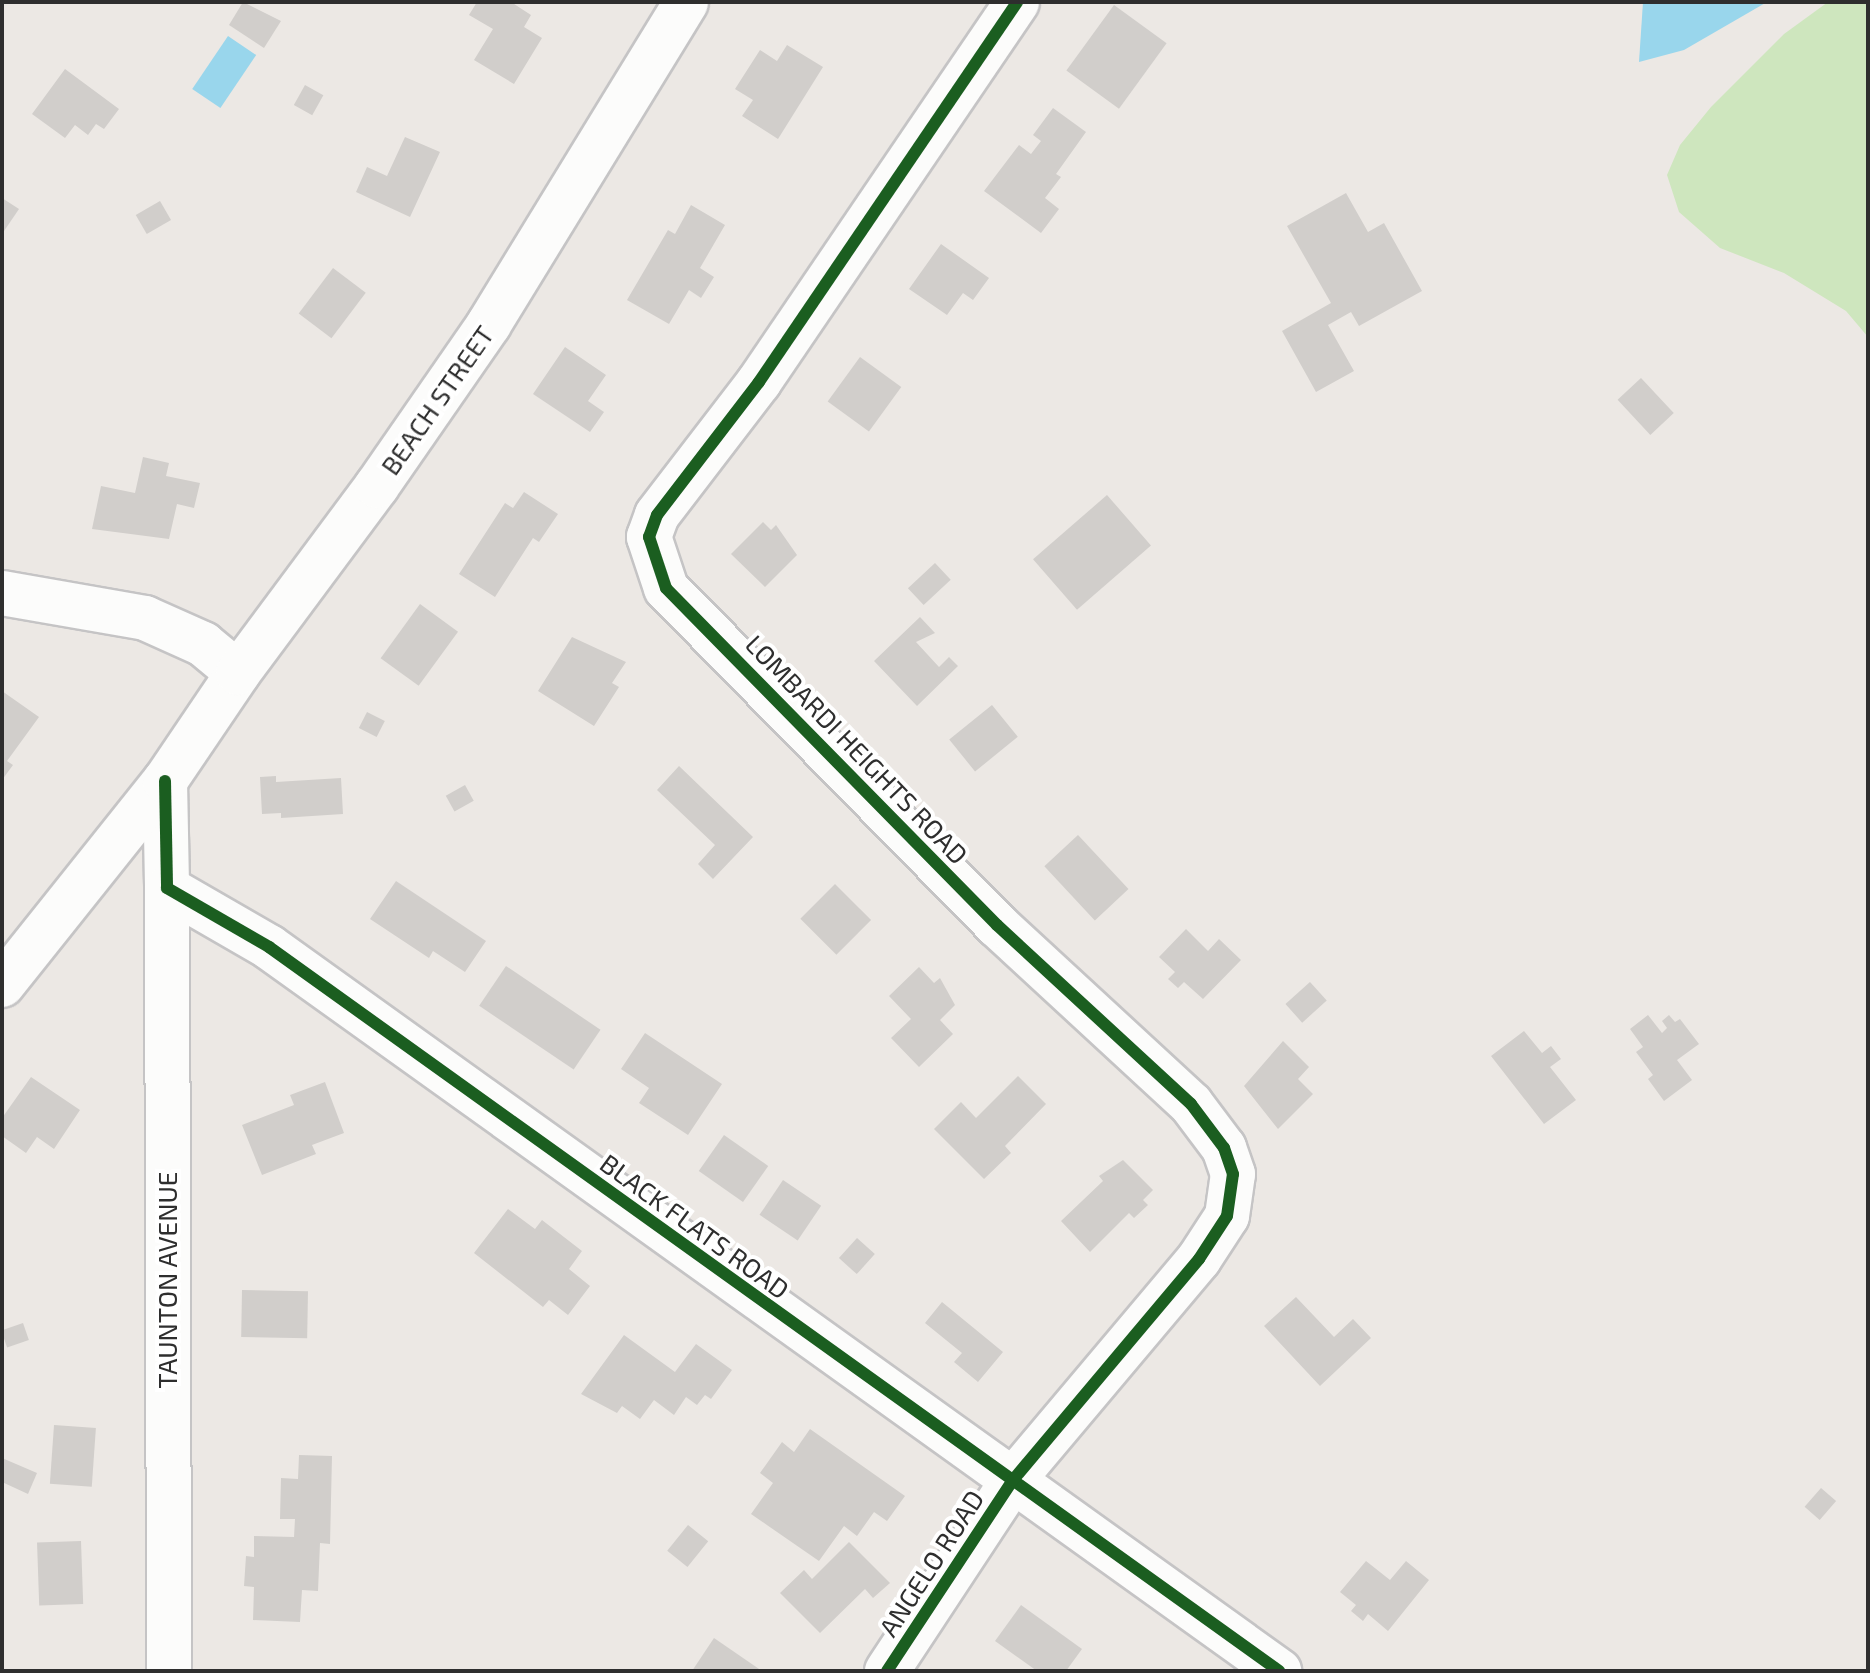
<!DOCTYPE html>
<style>
body{margin:0}
#map{position:relative;width:1870px;height:1673px;overflow:hidden;background:#ece8e4;font-family:"Exo 2",sans-serif}
div>[style]{position:absolute}
[style*='--x']{left:calc(var(--x)*1px);top:calc(var(--y)*1px);width:calc(var(--w)*1px);rotate:calc(var(--a)*1deg)}
.green>*{inset:0;background:#cee6be}
.water>*{inset:0;background:#99d6ec;transform-origin:0 0}
.building>*{inset:0;background:#d1cecb;transform-origin:0 0}
.roads{filter:drop-shadow(2px 0 #c5c4c5) drop-shadow(-2px 0 #c5c4c5) drop-shadow(0 2px #c5c4c5) drop-shadow(0 -2px #c5c4c5)}
.minor>*{height:44px;margin:-22px;padding:0 22px;transform-origin:22px;border-radius:22px;background:#fcfcfb}
.cycleway>*{height:12px;margin:-6px;padding:0 6px;transform-origin:6px;border-radius:6px;background:#1b5e20}
span{translate:-50% -50%;white-space:nowrap;text-align:center;line-height:1.15;-webkit-text-stroke:8px #fff;paint-order:stroke}
.street-label{font-size:26px;color:#2e2e2e}
.frame{position:absolute;inset:0;border:4px solid #2e2e2e;pointer-events:none}
</style>
<div id="map">
<div class="green">
<div style="clip-path:polygon(1828px 2px,1868px 2px,1868px 337px,1846px 311px,1784px 273px,1720px 248px,1679px 212px,1667px 175px,1680px 145px,1711px 107px,1784px 34px)"></div>
</div>
<div class="water">
<div style="clip-path:polygon(1643px 2px,1767px 2px,1684px 50px,1639px 62px)"></div>
<div style="left:228px;top:36px;width:34px;height:64px;rotate:34deg"></div>
</div>
<div class="building">
<div style="clip-path:polygon(243px 2px,281px 21px,264px 48px,229px 25px)"></div>
<div style="clip-path:polygon(477px 2px,511px 2px,531px 15px,524px 27px,542px 38px,514px 84px,474px 60px,493px 29px,469px 15px)"></div>
<div style="left:1114px;top:5px;width:65px;height:81px;rotate:36deg"></div>
<div style="clip-path:polygon(787px 45px,823px 67px,778px 139px,742px 116px,753px 100px,735px 89px,760px 50px,777px 61px)"></div>
<div style="clip-path:polygon(65px 69px,119px 109px,104px 129px,96px 124px,88px 135px,75px 125px,65px 138px,32px 114px)"></div>
<div style="left:305px;top:85px;width:21px;height:23px;rotate:29deg"></div>
<div style="clip-path:polygon(1053px 108px,1086px 132px,1056px 174px,1061px 177px,1045px 198px,1059px 209px,1041px 233px,984px 191px,1019px 145px,1031px 154px,1041px 141px,1033px 135px)"></div>
<div style="clip-path:polygon(405px 137px,440px 152px,410px 217px,356px 192px,367px 167px,387px 176px)"></div>
<div style="clip-path:polygon(1346px 193px,1368px 232px,1384px 223px,1422px 291px,1359px 326px,1351px 312px,1328px 325px,1354px 371px,1316px 392px,1282px 331px,1331px 303px,1287px 226px)"></div>
<div style="clip-path:polygon(2px 198px,19px 209px,2px 234px)"></div>
<div style="left:160px;top:201px;width:22px;height:28px;rotate:60deg"></div>
<div style="clip-path:polygon(691px 205px,725px 225px,700px 268px,714px 277px,701px 298px,689px 290px,669px 324px,627px 300px,668px 230px,675px 234px)"></div>
<div style="clip-path:polygon(941px 244px,989px 278px,973px 300px,963px 293px,947px 315px,909px 289px)"></div>
<div style="left:333px;top:268px;width:41px;height:57px;rotate:37deg"></div>
<div style="clip-path:polygon(565px 347px,606px 375px,588px 401px,604px 412px,590px 432px,533px 394px)"></div>
<div style="left:860px;top:357px;width:51px;height:55px;rotate:36deg"></div>
<div style="left:1641px;top:378px;width:48px;height:32px;rotate:47deg"></div>
<div style="clip-path:polygon(143px 457px,169px 463px,166px 476px,200px 483px,194px 508px,177px 504px,169px 539px,92px 529px,101px 486px,135px 493px)"></div>
<div style="clip-path:polygon(524px 492px,558px 514px,539px 542px,533px 538px,495px 597px,459px 574px,505px 503px,513px 508px)"></div>
<div style="left:1107px;top:495px;width:67px;height:98px;rotate:49deg"></div>
<div style="clip-path:polygon(763px 522px,771px 530px,776px 525px,797px 555px,765px 587px,731px 554px)"></div>
<div style="left:935px;top:563px;width:23px;height:37px;rotate:47deg"></div>
<div style="left:420px;top:604px;width:47px;height:67px;rotate:36deg"></div>
<div style="clip-path:polygon(920px 617px,935px 633px,916px 642px,939px 667px,949px 657px,958px 666px,917px 706px,874px 661px)"></div>
<div style="clip-path:polygon(572px 637px,626px 662px,612px 683px,619px 687px,594px 726px,538px 691px)"></div>
<div style="clip-path:polygon(2px 691px,39px 717px,7px 761px,13px 765px,2px 780px)"></div>
<div style="left:992px;top:705px;width:41px;height:55px;rotate:51deg"></div>
<div style="left:367px;top:712px;width:20px;height:18px;rotate:27deg"></div>
<div style="clip-path:polygon(679px 766px,753px 837px,713px 879px,698px 864px,715px 845px,657px 790px)"></div>
<div style="clip-path:polygon(276px 776px,276px 782px,341px 778px,343px 814px,281px 818px,281px 813px,262px 814px,260px 777px)"></div>
<div style="left:465px;top:785px;width:18px;height:22px;rotate:61deg"></div>
<div style="left:1078px;top:835px;width:74px;height:46px;rotate:47deg"></div>
<div style="clip-path:polygon(396px 881px,486px 941px,465px 972px,433px 951px,429px 958px,370px 919px)"></div>
<div style="left:835px;top:884px;width:51px;height:49px;rotate:45deg"></div>
<div style="clip-path:polygon(1186px 929px,1208px 951px,1219px 939px,1241px 960px,1203px 999px,1184px 982px,1178px 988px,1168px 979px,1175px 972px,1159px 957px)"></div>
<div style="left:506px;top:966px;width:114px;height:48px;rotate:34deg"></div>
<div style="clip-path:polygon(919px 967px,934px 983px,940px 978px,955px 1005px,940px 1020px,953px 1034px,919px 1067px,891px 1038px,911px 1019px,889px 996px)"></div>
<div style="left:1310px;top:982px;width:25px;height:33px;rotate:48deg"></div>
<div style="clip-path:polygon(1648px 1015px,1662px 1033px,1667px 1028px,1662px 1021px,1669px 1015px,1675px 1022px,1680px 1019px,1699px 1044px,1677px 1060px,1692px 1080px,1664px 1101px,1648px 1079px,1653px 1075px,1636px 1052px,1643px 1047px,1630px 1029px)"></div>
<div style="clip-path:polygon(1524px 1031px,1542px 1053px,1551px 1046px,1561px 1059px,1550px 1067px,1576px 1100px,1544px 1124px,1491px 1056px)"></div>
<div style="clip-path:polygon(645px 1033px,722px 1084px,688px 1135px,639px 1103px,649px 1088px,621px 1069px)"></div>
<div style="clip-path:polygon(1283px 1041px,1309px 1067px,1298px 1079px,1313px 1094px,1278px 1129px,1244px 1086px)"></div>
<div style="clip-path:polygon(1018px 1076px,1046px 1104px,1005px 1146px,1011px 1153px,984px 1179px,934px 1129px,961px 1102px,976px 1118px)"></div>
<div style="clip-path:polygon(31px 1077px,80px 1110px,54px 1149px,37px 1137px,26px 1153px,2px 1136px,2px 1118px)"></div>
<div style="clip-path:polygon(325px 1082px,344px 1133px,312px 1145px,316px 1154px,262px 1175px,242px 1125px,294px 1105px,290px 1095px)"></div>
<div style="left:724px;top:1135px;width:54px;height:44px;rotate:35deg"></div>
<div style="clip-path:polygon(1123px 1160px,1153px 1190px,1143px 1200px,1148px 1205px,1134px 1218px,1129px 1213px,1090px 1252px,1061px 1221px,1103px 1181px,1099px 1176px)"></div>
<div style="left:783px;top:1180px;width:46px;height:42px;rotate:34deg"></div>
<div style="clip-path:polygon(508px 1209px,535px 1229px,542px 1220px,582px 1251px,569px 1269px,590px 1286px,568px 1315px,549px 1300px,543px 1307px,474px 1253px)"></div>
<div style="left:857px;top:1238px;width:24px;height:27px;rotate:42deg"></div>
<div style="left:242px;top:1290px;width:66px;height:47px;rotate:1deg"></div>
<div style="clip-path:polygon(1296px 1297px,1334px 1337px,1353px 1319px,1371px 1338px,1320px 1386px,1264px 1326px)"></div>
<div style="clip-path:polygon(942px 1302px,1003px 1352px,978px 1382px,954px 1362px,962px 1353px,925px 1323px)"></div>
<div style="left:23px;top:1323px;width:18px;height:23px;rotate:71deg"></div>
<div style="clip-path:polygon(624px 1335px,675px 1372px,696px 1344px,732px 1370px,711px 1399px,705px 1395px,697px 1405px,686px 1397px,674px 1415px,654px 1400px,640px 1419px,622px 1406px,617px 1413px,581px 1394px)"></div>
<div style="left:54px;top:1425px;width:42px;height:59px;rotate:4deg"></div>
<div style="clip-path:polygon(810px 1429px,905px 1496px,887px 1521px,874px 1512px,857px 1536px,844px 1526px,819px 1561px,751px 1514px,773px 1483px,760px 1473px,782px 1442px,794px 1452px)"></div>
<div style="clip-path:polygon(299px 1455px,332px 1456px,330px 1544px,320px 1543px,318px 1591px,302px 1590px,300px 1622px,253px 1620px,254px 1587px,244px 1586px,246px 1556px,254px 1557px,254px 1536px,294px 1537px,295px 1519px,280px 1519px,281px 1478px,298px 1479px)"></div>
<div style="clip-path:polygon(2px 1458px,37px 1473px,28px 1494px,2px 1482px)"></div>
<div style="left:1821px;top:1488px;width:20px;height:25px;rotate:41deg"></div>
<div style="left:688px;top:1525px;width:26px;height:33px;rotate:39deg"></div>
<div style="left:81px;top:1541px;width:63px;height:44px;rotate:88deg"></div>
<div style="clip-path:polygon(849px 1542px,890px 1583px,873px 1598px,865px 1589px,820px 1633px,780px 1593px,804px 1570px,812px 1579px)"></div>
<div style="clip-path:polygon(1366px 1561px,1390px 1580px,1406px 1561px,1429px 1580px,1388px 1631px,1368px 1614px,1363px 1621px,1351px 1611px,1356px 1605px,1340px 1592px)"></div>
<div style="clip-path:polygon(1021px 1605px,1082px 1649px,1066px 1671px,1037px 1671px,995px 1641px)"></div>
<div style="clip-path:polygon(714px 1638px,762px 1671px,692px 1671px)"></div>
</div>
<div class="roads">
<div class="minor">
<div style="--x:2;--y:593;--w:145;--a:9.9"></div>
<div style="--x:145;--y:618;--w:64;--a:24.1"></div>
<div style="--x:203;--y:644;--w:45;--a:39.6"></div>
<div style="--x:165;--y:781;--w:107;--a:88.9"></div>
<div style="--x:167;--y:888;--w:118;--a:30"></div>
<div style="--x:269;--y:947;--w:1243;--a:35.63"></div>
<div style="--x:167;--y:888;--w:783;--a:89.85"></div>
<div style="--x:2;--y:985;--w:261;--a:-51.4"></div>
<div style="--x:165;--y:781;--w:130;--a:-55.9"></div>
<div style="--x:238;--y:673;--w:233;--a:-53.4"></div>
<div style="--x:377;--y:486;--w:197;--a:-55.3"></div>
<div style="--x:489;--y:324;--w:377;--a:-58.5"></div>
<div style="--x:887;--y:1671;--w:229;--a:-56.6"></div>
<div style="--x:1013;--y:1480;--w:289;--a:-49.9"></div>
<div style="--x:1199;--y:1259;--w:51;--a:-56.9"></div>
<div style="--x:1227;--y:1216;--w:42;--a:-81.9"></div>
<div style="--x:1233;--y:1174;--w:28;--a:-109"></div>
<div style="--x:1224;--y:1148;--w:55;--a:-126.9"></div>
<div style="--x:1191;--y:1104;--w:264;--a:-137.3"></div>
<div style="--x:997;--y:925;--w:472;--a:-134.5"></div>
<div style="--x:666;--y:588;--w:54;--a:-108.4"></div>
<div style="--x:649;--y:537;--w:23;--a:-70"></div>
<div style="--x:657;--y:515;--w:168;--a:-52.5"></div>
<div style="--x:759;--y:382;--w:459;--a:-55.8"></div>
</div>
</div>
<div class="cycleway">
<div style="--x:165;--y:781;--w:107;--a:88.9"></div>
<div style="--x:167;--y:888;--w:118;--a:30"></div>
<div style="--x:269;--y:947;--w:1243;--a:35.63"></div>
<div style="--x:887;--y:1671;--w:229;--a:-56.6"></div>
<div style="--x:1013;--y:1480;--w:289;--a:-49.9"></div>
<div style="--x:1199;--y:1259;--w:51;--a:-56.9"></div>
<div style="--x:1227;--y:1216;--w:42;--a:-81.9"></div>
<div style="--x:1233;--y:1174;--w:28;--a:-109"></div>
<div style="--x:1224;--y:1148;--w:55;--a:-126.9"></div>
<div style="--x:1191;--y:1104;--w:264;--a:-137.3"></div>
<div style="--x:997;--y:925;--w:472;--a:-134.5"></div>
<div style="--x:666;--y:588;--w:54;--a:-108.4"></div>
<div style="--x:649;--y:537;--w:23;--a:-70"></div>
<div style="--x:657;--y:515;--w:168;--a:-52.5"></div>
<div style="--x:759;--y:382;--w:459;--a:-55.8"></div>
</div>
<div class="street-label">
<span style="left:437px;top:400px;rotate:-55deg">BEACH STREET</span>
<span style="left:857px;top:749px;rotate:46deg">LOMBARDI HEIGHTS ROAD</span>
<span style="left:695px;top:1226px;rotate:36deg">BLACK FLATS ROAD</span>
<span style="left:167px;top:1280px;rotate:-90deg">TAUNTON AVENUE</span>
<span style="left:931px;top:1563px;rotate:-57deg">ANGELO ROAD</span>
</div>
<div class="frame"></div>
</div>
